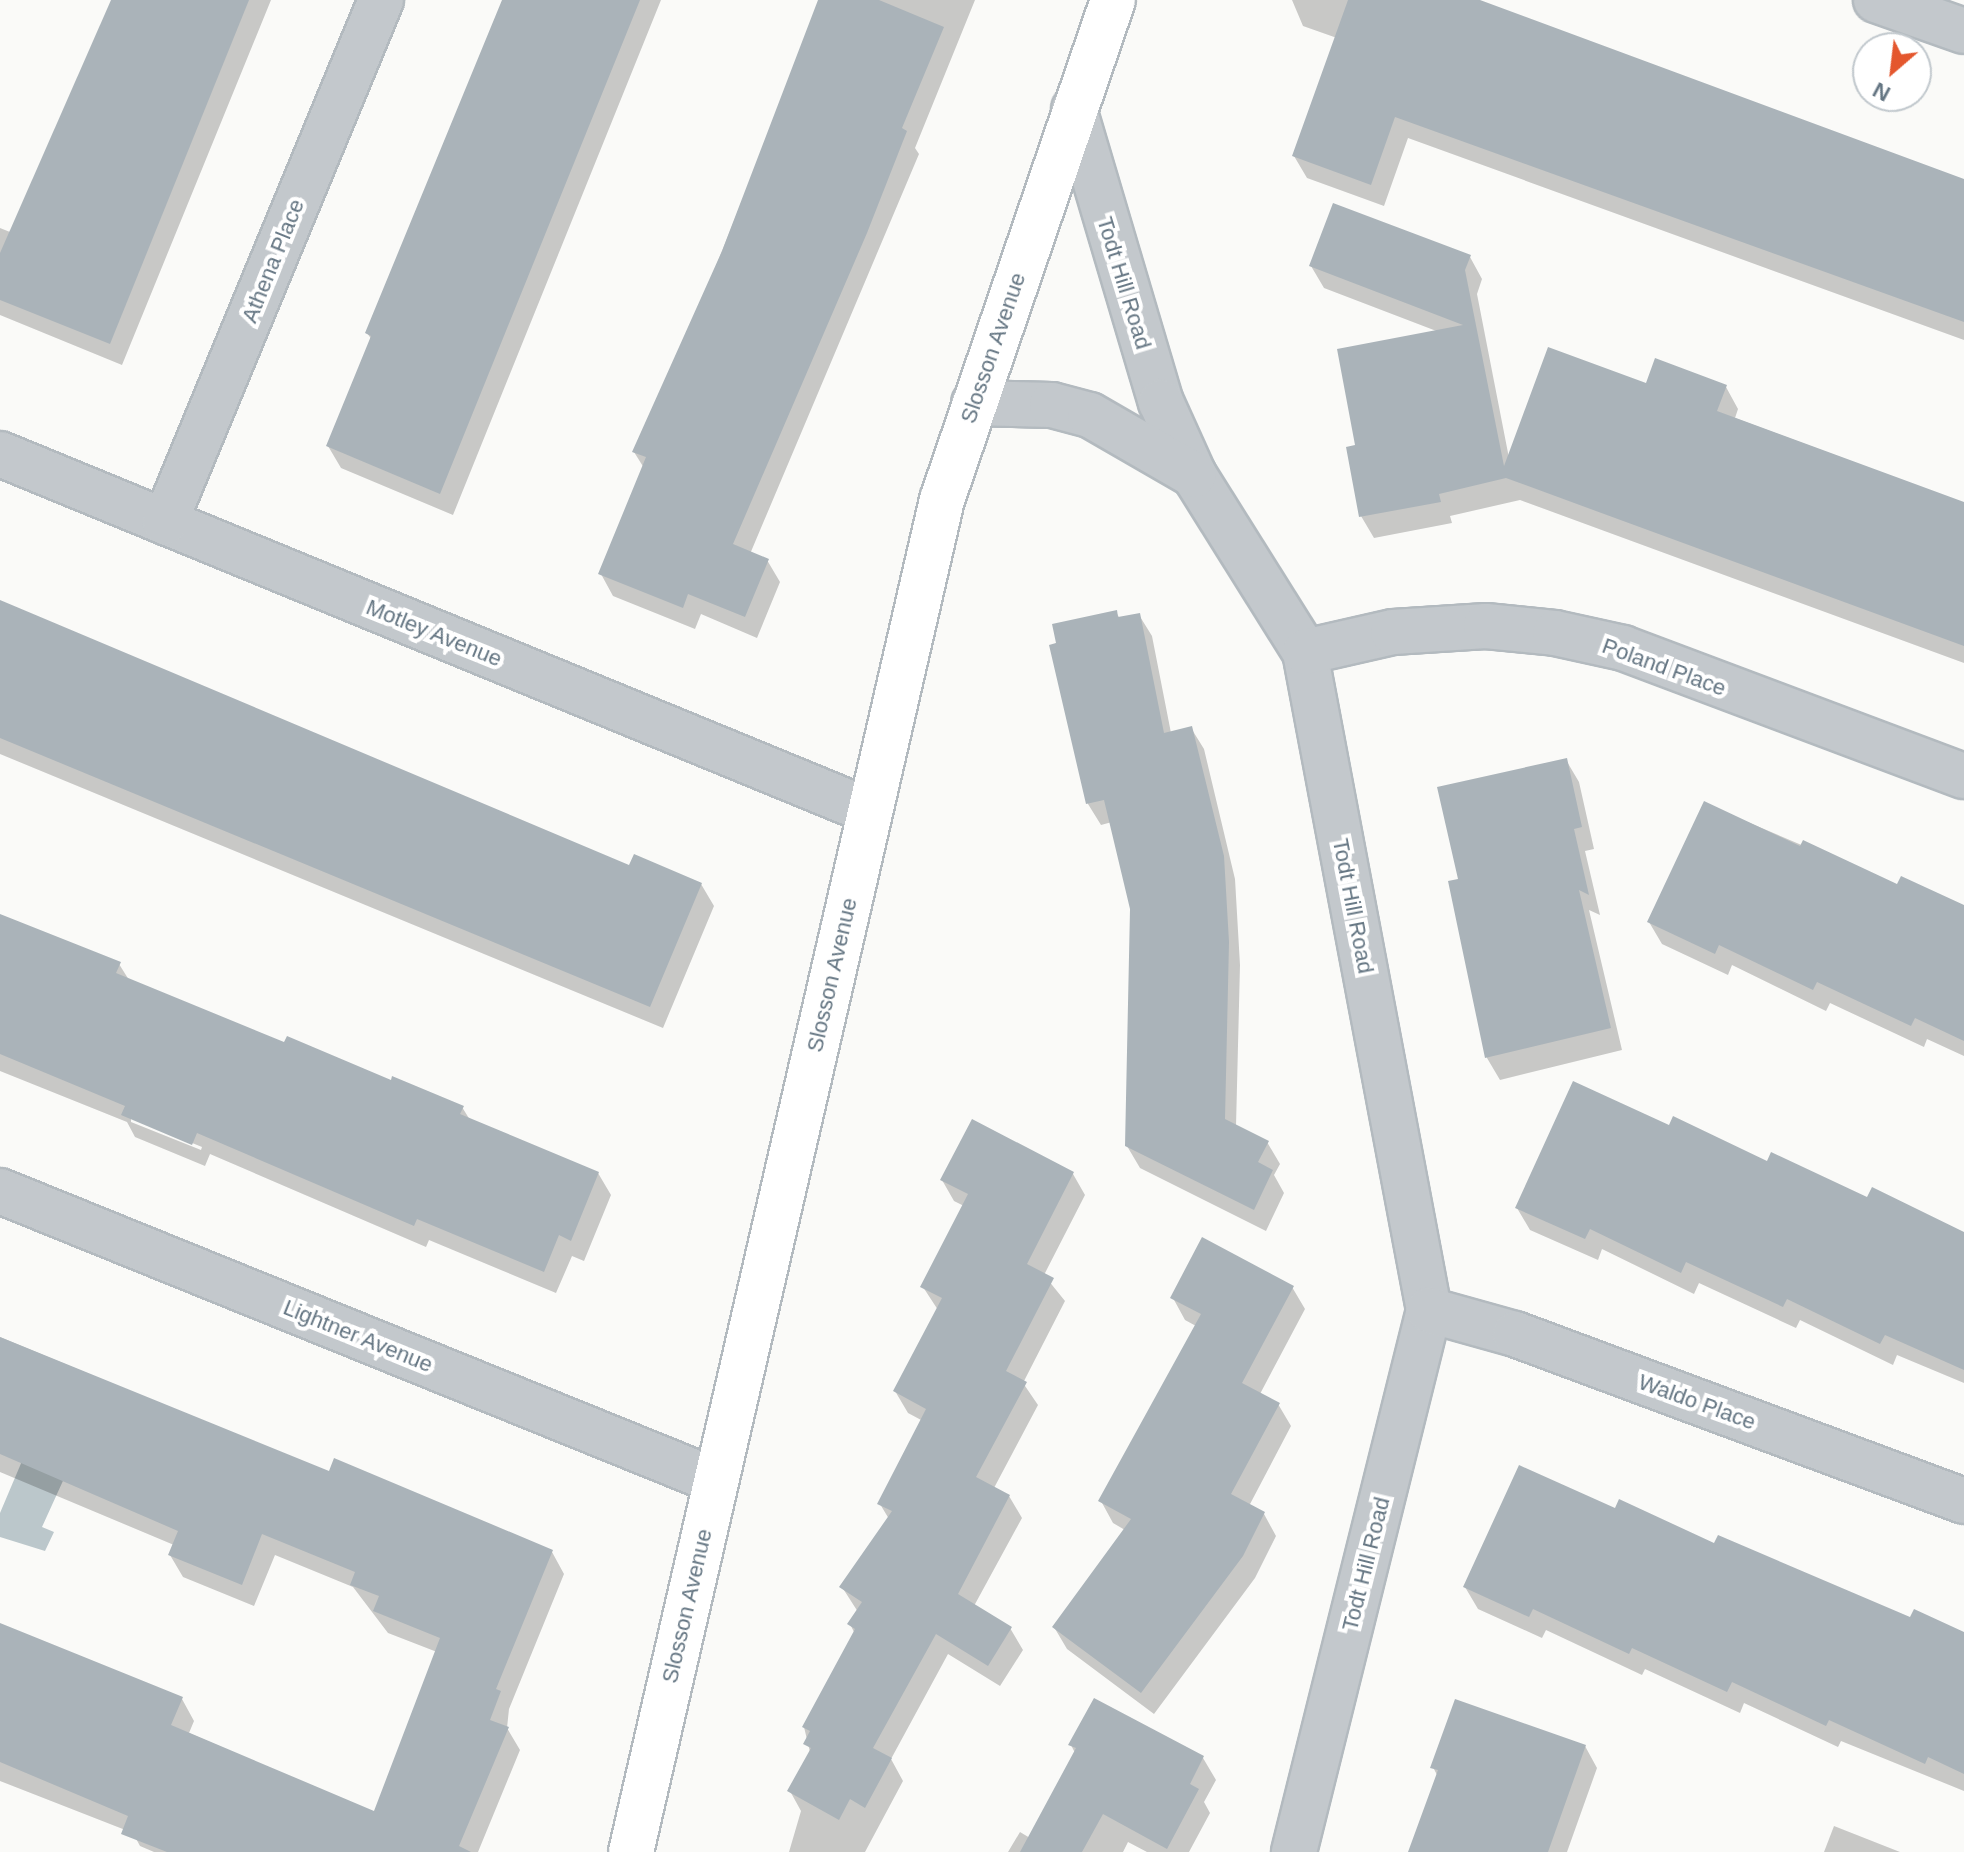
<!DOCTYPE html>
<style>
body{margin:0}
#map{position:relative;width:1964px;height:1852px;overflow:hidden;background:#fafaf8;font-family:Helvetica,sans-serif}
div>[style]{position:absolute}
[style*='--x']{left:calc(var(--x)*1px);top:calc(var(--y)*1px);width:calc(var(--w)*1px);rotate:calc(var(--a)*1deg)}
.water>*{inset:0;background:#bbc7cb}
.shadow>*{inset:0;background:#0003}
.building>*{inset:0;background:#aab3b9}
.roads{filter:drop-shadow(2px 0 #b3babf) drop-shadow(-2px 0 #b3babf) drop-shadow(0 2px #b3babf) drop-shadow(0 -2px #b3babf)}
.street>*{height:44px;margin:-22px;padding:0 22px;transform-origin:22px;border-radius:22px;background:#c3c8cc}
.secondary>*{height:44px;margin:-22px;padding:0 22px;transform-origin:22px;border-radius:22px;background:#fff}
span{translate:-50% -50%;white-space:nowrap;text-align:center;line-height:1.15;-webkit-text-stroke:8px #fff;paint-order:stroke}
.street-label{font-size:22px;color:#657683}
.north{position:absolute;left:1852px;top:32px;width:80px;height:80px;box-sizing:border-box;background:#fff;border:2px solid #c1c8cd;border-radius:50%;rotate:208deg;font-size:22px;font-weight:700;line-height:32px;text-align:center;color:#657683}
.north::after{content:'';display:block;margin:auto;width:28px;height:36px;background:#e4572e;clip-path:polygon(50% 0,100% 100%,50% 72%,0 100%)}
</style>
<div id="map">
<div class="water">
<div style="clip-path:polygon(25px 1454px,67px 1472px,42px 1527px,54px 1532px,45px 1551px,0 1537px,0 1513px)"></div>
</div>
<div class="shadow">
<div style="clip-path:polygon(115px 0,271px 0,122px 365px,0 315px,0 228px,10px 232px)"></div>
<div style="clip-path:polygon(505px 0,661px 0,453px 515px,341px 468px,328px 446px,372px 340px,367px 333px)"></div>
<div style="clip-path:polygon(822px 0,975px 0,915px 148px,919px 154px,750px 554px,767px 560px,780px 582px,757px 638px,701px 614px,695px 629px,613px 596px,601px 574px,644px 468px,634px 452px,667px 389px)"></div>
<div style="clip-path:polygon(1292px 0,1474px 0,1964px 180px,1964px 340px,1408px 138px,1384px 206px,1307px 178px,1294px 156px,1337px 38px,1303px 26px)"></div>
<div style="clip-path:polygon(1470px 257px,1482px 279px,1477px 294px,1509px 458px,1647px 386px,1726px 387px,1738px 409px,1735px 418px,1964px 503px,1964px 663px,1520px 500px,1450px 516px,1452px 523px,1374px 538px,1361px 516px,1358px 447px,1439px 332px,1324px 288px,1311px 266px)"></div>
<div style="clip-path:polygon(0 602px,630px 868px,701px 884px,714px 906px,663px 1028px,0 754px)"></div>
<div style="clip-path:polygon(1116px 612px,1120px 619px,1139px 615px,1152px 636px,1171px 733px,1191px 728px,1204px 749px,1235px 879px,1240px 965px,1236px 1127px,1267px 1142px,1280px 1164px,1274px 1175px,1284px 1193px,1266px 1231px,1140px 1168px,1127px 1146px,1132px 909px,1112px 822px,1101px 825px,1088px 804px,1051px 646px)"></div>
<div style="clip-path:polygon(1566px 760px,1579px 782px,1594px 849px,1585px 851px,1600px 915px,1589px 910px,1622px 1050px,1500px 1080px,1487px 1058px,1451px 883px,1460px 880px)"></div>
<div style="clip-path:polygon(1705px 804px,1898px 886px,1964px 908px,1964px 1056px,1927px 1039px,1924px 1047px,1830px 1003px,1826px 1011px,1732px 965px,1728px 975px,1662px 944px,1649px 922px)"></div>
<div style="clip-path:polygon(evenodd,0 915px,119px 964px,129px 980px,286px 1045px,462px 1107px,470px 1120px,598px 1173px,611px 1195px,584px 1261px,572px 1256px,556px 1293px,429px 1240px,426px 1247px,210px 1154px,205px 1166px,135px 1137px,127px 1122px,0 1071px,0 915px,131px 1118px,202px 1147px,201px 1150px,131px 1122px,131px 1118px)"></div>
<div style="clip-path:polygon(1670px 1128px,1964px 1234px,1964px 1383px,1897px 1355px,1893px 1365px,1800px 1320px,1796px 1328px,1699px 1283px,1694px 1294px,1602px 1249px,1598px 1260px,1530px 1230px,1517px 1208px)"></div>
<div style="clip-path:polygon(1073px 1174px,1085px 1195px,1044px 1275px,1065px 1301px,1023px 1383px,1038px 1405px,994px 1488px,1009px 1496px,1022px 1518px,974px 1606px,1010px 1628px,1023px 1650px,1000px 1686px,948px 1654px,891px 1759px,903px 1781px,865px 1852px,789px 1852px,801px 1811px,790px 1791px,810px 1752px,804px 1727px,855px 1634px,850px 1624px,858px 1612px,842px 1587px,889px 1519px,880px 1504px,923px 1421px,908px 1413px,895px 1391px,938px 1310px,923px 1287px,964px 1206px,954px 1201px,942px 1180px)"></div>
<div style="clip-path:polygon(1292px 1287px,1305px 1309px,1260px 1394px,1278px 1404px,1291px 1426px,1249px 1506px,1264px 1514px,1276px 1536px,1255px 1578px,1154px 1714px,1067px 1649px,1054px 1627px,1125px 1530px,1113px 1523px,1101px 1501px,1196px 1326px,1185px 1320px,1173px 1298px)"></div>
<div style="clip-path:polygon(0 1337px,330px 1474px,552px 1552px,564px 1574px,509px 1709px,507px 1728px,520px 1750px,478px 1852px,154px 1852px,140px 1846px,133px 1833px,0 1781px,0 1625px,182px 1699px,194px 1721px,189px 1733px,376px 1814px,437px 1652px,388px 1633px,353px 1587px,275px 1555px,254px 1606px,183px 1577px,170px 1555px,174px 1545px,0 1472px)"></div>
<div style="clip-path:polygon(1616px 1511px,1911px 1620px,1964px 1634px,1964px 1791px,1841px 1741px,1838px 1747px,1744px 1703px,1740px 1713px,1645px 1669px,1642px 1675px,1546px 1630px,1542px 1638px,1478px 1609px,1465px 1587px)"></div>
<div style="clip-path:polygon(1095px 1701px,1203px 1758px,1216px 1780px,1204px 1802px,1210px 1813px,1189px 1852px,1147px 1852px,1128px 1842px,1123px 1852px,1008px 1852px,1020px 1832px,1030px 1838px,1075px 1753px,1071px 1745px)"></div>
<div style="clip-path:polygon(1585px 1746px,1597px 1768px,1567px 1852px,1411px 1852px,1438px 1777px,1433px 1767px)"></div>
<div style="clip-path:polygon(1834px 1826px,1900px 1852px,1824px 1852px)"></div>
</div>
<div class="building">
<div style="clip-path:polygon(111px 0,249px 0,110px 344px,0 300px,0 253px)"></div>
<div style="clip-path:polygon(502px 0,640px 0,440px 494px,326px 446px,371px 336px,365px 333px)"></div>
<div style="clip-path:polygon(818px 0,879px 0,944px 27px,902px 128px,907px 131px,867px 233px,733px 544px,769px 559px,745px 617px,688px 594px,683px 608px,598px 574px,646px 457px,632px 452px,722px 251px)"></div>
<div style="clip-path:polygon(1348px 0,1480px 0,1964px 179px,1964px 322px,1395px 117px,1371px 185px,1292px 156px)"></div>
<div style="clip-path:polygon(1333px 203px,1471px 255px,1465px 270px,1504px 466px,1548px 347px,1646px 383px,1655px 358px,1727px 385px,1717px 411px,1964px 502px,1964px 646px,1506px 478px,1439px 494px,1441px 502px,1359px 517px,1346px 447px,1355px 445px,1337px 349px,1463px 325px,1309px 266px)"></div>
<div style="clip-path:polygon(0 600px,629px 865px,634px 854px,702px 883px,650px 1007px,0 738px)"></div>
<div style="clip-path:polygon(1117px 610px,1118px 617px,1140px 613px,1164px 733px,1192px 726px,1224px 856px,1229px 942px,1225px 1119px,1269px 1141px,1258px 1162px,1273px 1170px,1254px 1210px,1125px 1146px,1130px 909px,1104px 800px,1086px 804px,1049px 645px,1056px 643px,1052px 624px)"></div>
<div style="clip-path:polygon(1567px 758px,1582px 827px,1574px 829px,1589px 895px,1579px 890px,1611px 1028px,1485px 1058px,1448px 881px,1458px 879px,1437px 787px)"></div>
<div style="clip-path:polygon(1704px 801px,1800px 846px,1803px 840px,1897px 884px,1901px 876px,1964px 905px,1964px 1041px,1915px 1018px,1911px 1026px,1817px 982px,1813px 990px,1719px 945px,1715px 954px,1647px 922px)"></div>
<div style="clip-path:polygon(0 914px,121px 962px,116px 973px,284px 1042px,287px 1036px,391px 1080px,392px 1076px,464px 1106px,460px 1114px,599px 1172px,571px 1241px,559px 1235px,544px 1272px,417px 1219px,414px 1226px,197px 1133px,192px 1145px,121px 1115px,125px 1106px,0 1054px)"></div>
<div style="clip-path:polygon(1573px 1081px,1669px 1125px,1673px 1116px,1767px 1161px,1771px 1152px,1867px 1197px,1872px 1187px,1964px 1232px,1964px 1370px,1885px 1335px,1880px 1344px,1787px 1299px,1783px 1307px,1686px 1262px,1681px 1273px,1590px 1229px,1585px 1239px,1515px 1208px)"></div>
<div style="clip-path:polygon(972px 1119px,1074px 1172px,1027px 1264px,1054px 1278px,1006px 1371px,1027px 1382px,976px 1477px,1010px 1495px,958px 1594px,1012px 1627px,988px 1666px,936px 1634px,873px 1748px,892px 1758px,865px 1808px,850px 1799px,839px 1820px,787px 1791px,811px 1748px,803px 1744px,810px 1731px,802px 1727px,855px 1629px,847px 1624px,862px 1602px,839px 1587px,892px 1511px,877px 1504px,926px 1409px,893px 1391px,942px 1298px,920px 1287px,968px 1194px,940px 1180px)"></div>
<div style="clip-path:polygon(1202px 1237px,1294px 1286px,1242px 1383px,1280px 1403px,1231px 1494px,1265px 1512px,1243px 1556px,1141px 1693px,1052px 1627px,1131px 1519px,1098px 1501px,1201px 1314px,1170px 1298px)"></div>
<div style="clip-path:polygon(0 1337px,329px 1471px,334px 1458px,553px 1550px,496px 1689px,501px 1691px,490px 1720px,509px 1727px,459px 1846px,471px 1852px,167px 1852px,121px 1834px,128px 1816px,0 1762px,0 1623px,183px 1697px,171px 1725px,374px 1811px,440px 1638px,373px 1611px,379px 1596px,350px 1585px,355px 1572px,262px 1534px,242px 1585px,168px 1555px,178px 1531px,0 1454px)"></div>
<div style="clip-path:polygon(1519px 1465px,1615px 1508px,1619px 1499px,1714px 1543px,1718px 1535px,1910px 1617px,1914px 1609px,1964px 1632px,1964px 1774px,1928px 1757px,1925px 1764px,1829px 1720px,1826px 1726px,1732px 1682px,1727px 1692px,1632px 1648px,1629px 1654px,1533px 1609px,1529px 1617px,1463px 1587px)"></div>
<div style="clip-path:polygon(1094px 1698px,1204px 1756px,1190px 1784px,1199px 1789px,1167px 1849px,1103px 1814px,1082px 1852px,1020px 1852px,1076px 1748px,1068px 1745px)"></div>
<div style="clip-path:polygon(1455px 1699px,1586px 1745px,1548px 1852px,1408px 1852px,1438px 1770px,1430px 1768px)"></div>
</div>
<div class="roads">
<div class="street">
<div style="--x:1876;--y:0;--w:93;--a:19.4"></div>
<div style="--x:1074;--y:109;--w:306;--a:73.5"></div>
<div style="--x:1161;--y:402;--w:80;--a:65.7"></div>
<div style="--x:1194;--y:475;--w:209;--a:57.9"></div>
<div style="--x:1305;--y:652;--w:670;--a:79.33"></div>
<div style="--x:1429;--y:1310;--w:559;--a:103.99"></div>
<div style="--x:974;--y:403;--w:78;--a:1.5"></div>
<div style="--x:1052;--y:405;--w:39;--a:15"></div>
<div style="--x:1090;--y:415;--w:120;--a:30"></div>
<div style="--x:0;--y:454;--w:939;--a:22.33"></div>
<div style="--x:165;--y:522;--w:565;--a:-67.52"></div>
<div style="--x:1305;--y:652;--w:90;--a:-12.8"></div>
<div style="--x:1393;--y:632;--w:93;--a:-3.7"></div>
<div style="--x:1486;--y:626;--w:69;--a:5.8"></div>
<div style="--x:1555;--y:633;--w:70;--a:12.4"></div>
<div style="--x:1623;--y:648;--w:364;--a:20.6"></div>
<div style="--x:0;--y:1191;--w:772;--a:22.05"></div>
<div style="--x:1429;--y:1310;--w:89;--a:15.6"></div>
<div style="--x:1515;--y:1334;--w:479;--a:20.4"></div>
</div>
<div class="secondary">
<div style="--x:631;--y:1852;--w:1387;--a:-77.05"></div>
<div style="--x:942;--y:500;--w:528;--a:-71.12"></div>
</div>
</div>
<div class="street-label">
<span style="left:273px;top:261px;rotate:-68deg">Athena Place</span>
<span style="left:1124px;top:283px;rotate:73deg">Todt Hill Road</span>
<span style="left:993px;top:348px;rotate:-71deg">Slosson Avenue</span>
<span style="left:434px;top:633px;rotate:22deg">Motley Avenue</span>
<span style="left:1664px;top:667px;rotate:20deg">Poland Place</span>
<span style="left:1353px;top:906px;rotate:79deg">Todt Hill Road</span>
<span style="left:832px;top:975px;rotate:-77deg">Slosson Avenue</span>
<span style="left:358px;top:1336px;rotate:22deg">Lightner Avenue</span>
<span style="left:1697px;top:1402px;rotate:20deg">Waldo Place</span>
<span style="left:1366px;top:1564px;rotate:-76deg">Todt Hill Road</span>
<span style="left:687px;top:1606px;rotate:-77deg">Slosson Avenue</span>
</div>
<div class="north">N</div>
</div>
